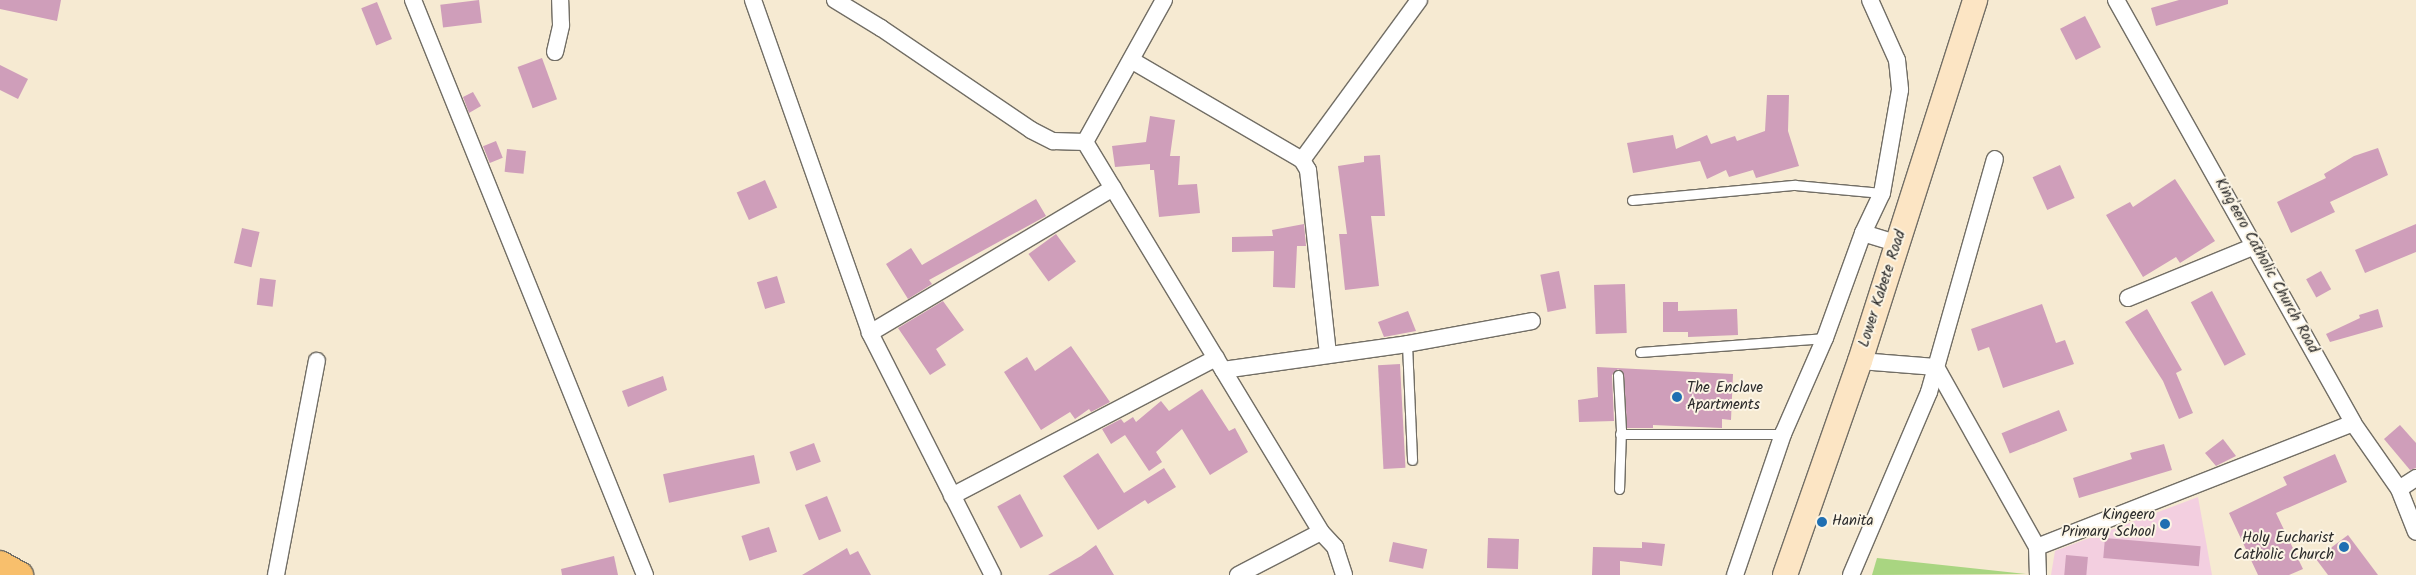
<!DOCTYPE html>
<style>
body{margin:0}
#map{position:relative;width:2416px;height:575px;overflow:hidden;background:#f6ead2;font-family:Kalam,sans-serif}
div>[style]{position:absolute}
[style*='--x']{left:calc(var(--x)*1px);top:calc(var(--y)*1px);width:calc(var(--w)*1px);rotate:calc(var(--a)*1deg)}
.built>*{inset:0;background:#f3cfe0}
.green>*{inset:0;background:#a9d581}
.building>*{inset:0;background:#cf9eba;transform-origin:0 0}
.roads{filter:drop-shadow(1px 0 #726e65) drop-shadow(-1px 0 #726e65) drop-shadow(0 1px #726e65) drop-shadow(0 -1px #726e65)}
.service>*{height:9px;margin:-4.5px;padding:0 4.5px;transform-origin:4.5px;border-radius:4.5px;background:#fff}
.minor>*{height:16px;margin:-8px;padding:0 8px;transform-origin:8px;border-radius:8px;background:#fff}
.secondary>*{height:24px;margin:-12px;padding:0 12px;transform-origin:12px;border-radius:12px;background:#fce5c4}
.primary>*{height:26px;margin:-13px;padding:0 13px;transform-origin:13px;border-radius:13px;background:#f8bf6c}
.dots>*{width:14px;height:14px;translate:-50% -50%;box-sizing:border-box;border:2px solid #fcf5e5;border-radius:50%}
span{translate:-50% -50%;white-space:nowrap;text-align:center;line-height:1.15;-webkit-text-stroke:4px #fcf5e5;paint-order:stroke}
.street-label{font-size:15px;color:#2b2b2b}
.poi-label{font-size:15px;color:#2b2b2b}
.left{translate:0 -50%;text-align:left}
.right{translate:-100% -50%;text-align:right}
</style>
<div id="map">
<div class="built">
<div style="clip-path:polygon(2198px 497px,2212px 575px,2051px 575px,2055px 551px)"></div>
</div>
<div class="green">
<div style="clip-path:polygon(1877px 558px,2026px 574px,1872px 575px)"></div>
</div>
<div class="building">
<div style="clip-path:polygon(0 0,61px 0,57px 21px,0 9px)"></div>
<div style="left:479px;top:0;width:23px;height:39px;rotate:83deg"></div>
<div style="clip-path:polygon(2179px 0,2228px 0,2228px 4px,2156px 26px,2151px 8px)"></div>
<div style="left:377px;top:2px;width:40px;height:17px;rotate:68deg"></div>
<div style="left:2085px;top:16px;width:35px;height:28px;rotate:63deg"></div>
<div style="left:542px;top:58px;width:44px;height:26px;rotate:70deg"></div>
<div style="clip-path:polygon(0 65px,28px 79px,18px 99px,0 90px)"></div>
<div style="clip-path:polygon(473px 92px,481px 106px,469px 113px,463px 97px)"></div>
<div style="clip-path:polygon(1767px 95px,1789px 95px,1788px 131px,1799px 166px,1756px 178px,1753px 170px,1729px 177px,1726px 170px,1707px 179px,1700px 161px,1633px 173px,1627px 143px,1673px 135px,1676px 149px,1707px 135px,1711px 144px,1735px 136px,1737px 141px,1765px 131px)"></div>
<div style="clip-path:polygon(1150px 116px,1175px 120px,1170px 156px,1180px 156px,1178px 185px,1197px 184px,1200px 213px,1159px 217px,1154px 170px,1150px 170px,1150px 164px,1115px 167px,1112px 146px,1146px 142px)"></div>
<div style="left:496px;top:141px;width:18px;height:14px;rotate:68deg"></div>
<div style="clip-path:polygon(2378px 148px,2388px 175px,2330px 202px,2335px 212px,2291px 233px,2277px 202px,2326px 178px,2324px 174px,2354px 156px)"></div>
<div style="left:507px;top:149px;width:19px;height:23px;rotate:6deg"></div>
<div style="clip-path:polygon(1380px 155px,1385px 216px,1371px 216px,1379px 286px,1345px 290px,1339px 234px,1347px 234px,1338px 166px,1364px 162px,1364px 156px)"></div>
<div style="left:2060px;top:165px;width:36px;height:30px;rotate:66deg"></div>
<div style="clip-path:polygon(2175px 179px,2215px 241px,2180px 263px,2176px 257px,2143px 277px,2106px 215px,2130px 202px,2133px 207px)"></div>
<div style="left:765px;top:180px;width:30px;height:31px;rotate:66deg"></div>
<div style="clip-path:polygon(1036px 199px,1046px 216px,929px 280px,932px 284px,908px 299px,886px 264px,911px 248px,922px 265px)"></div>
<div style="clip-path:polygon(1304px 224px,1306px 246px,1297px 246px,1295px 288px,1273px 287px,1274px 251px,1232px 252px,1232px 237px,1273px 236px,1272px 230px)"></div>
<div style="clip-path:polygon(2416px 224px,2416px 252px,2365px 273px,2355px 250px)"></div>
<div style="left:242px;top:228px;width:18px;height:36px;rotate:13deg"></div>
<div style="left:1056px;top:234px;width:34px;height:34px;rotate:54deg"></div>
<div style="left:1559px;top:271px;width:38px;height:19px;rotate:79deg"></div>
<div style="left:2321px;top:271px;width:21px;height:17px;rotate:61deg"></div>
<div style="left:777px;top:276px;width:28px;height:21px;rotate:73deg"></div>
<div style="left:260px;top:278px;width:16px;height:27px;rotate:7deg"></div>
<div style="left:1625px;top:284px;width:49px;height:31px;rotate:88deg"></div>
<div style="left:2212px;top:291px;width:72px;height:24px;rotate:62deg"></div>
<div style="clip-path:polygon(943px 301px,964px 330px,936px 349px,946px 365px,930px 375px,898px 328px)"></div>
<div style="clip-path:polygon(1663px 302px,1678px 302px,1678px 311px,1737px 309px,1738px 335px,1688px 337px,1688px 332px,1663px 332px)"></div>
<div style="clip-path:polygon(2042px 304px,2056px 343px,2065px 340px,2074px 364px,2003px 388px,1989px 347px,1978px 351px,1971px 329px)"></div>
<div style="clip-path:polygon(2147px 309px,2182px 370px,2176px 373px,2193px 413px,2179px 419px,2163px 381px,2125px 322px)"></div>
<div style="clip-path:polygon(2378px 309px,2383px 327px,2330px 342px,2326px 334px,2360px 318px,2359px 315px)"></div>
<div style="clip-path:polygon(1408px 311px,1416px 331px,1384px 337px,1378px 322px)"></div>
<div style="clip-path:polygon(1071px 346px,1110px 402px,1091px 412px,1089px 409px,1075px 419px,1070px 412px,1041px 430px,1004px 372px,1027px 357px,1035px 371px)"></div>
<div style="left:1400px;top:364px;width:104px;height:22px;rotate:87deg"></div>
<div style="clip-path:polygon(1597px 367px,1733px 374px,1731px 420px,1722px 419px,1722px 428px,1653px 425px,1653px 428px,1627px 428px,1624px 375px,1618px 369px,1612px 375px,1614px 421px,1579px 422px,1578px 400px,1598px 397px)"></div>
<div style="clip-path:polygon(663px 376px,667px 390px,628px 407px,622px 391px)"></div>
<div style="clip-path:polygon(1202px 389px,1229px 431px,1235px 428px,1248px 452px,1210px 475px,1182px 429px,1156px 452px,1162px 462px,1149px 471px,1125px 435px,1111px 444px,1102px 429px,1121px 419px,1124px 423px,1133px 417px,1136px 422px,1161px 401px,1169px 411px)"></div>
<div style="left:2059px;top:410px;width:22px;height:62px;rotate:68deg"></div>
<div style="clip-path:polygon(2400px 425px,2416px 443px,2416px 468px,2410px 470px,2384px 439px)"></div>
<div style="clip-path:polygon(2223px 439px,2236px 456px,2216px 466px,2205px 453px)"></div>
<div style="left:814px;top:443px;width:20px;height:26px;rotate:70deg"></div>
<div style="clip-path:polygon(2164px 444px,2172px 470px,2079px 498px,2073px 478px,2132px 459px,2130px 453px)"></div>
<div style="clip-path:polygon(1098px 453px,1124px 493px,1164px 468px,1176px 487px,1148px 504px,1145px 500px,1098px 530px,1063px 476px)"></div>
<div style="clip-path:polygon(2335px 454px,2347px 482px,2276px 513px,2303px 569px,2289px 575px,2258px 575px,2229px 513px,2287px 485px,2283px 477px)"></div>
<div style="left:754px;top:455px;width:29px;height:93px;rotate:78deg"></div>
<div style="left:1020px;top:494px;width:48px;height:26px;rotate:61deg"></div>
<div style="left:827px;top:496px;width:38px;height:24px;rotate:68deg"></div>
<div style="left:769px;top:527px;width:26px;height:29px;rotate:72deg"></div>
<div style="clip-path:polygon(2348px 535px,2378px 575px,2328px 575px,2316px 559px)"></div>
<div style="left:1488px;top:538px;width:31px;height:30px;rotate:2deg"></div>
<div style="left:2105px;top:538px;width:96px;height:20px;rotate:5deg"></div>
<div style="left:1393px;top:542px;width:35px;height:20px;rotate:12deg"></div>
<div style="clip-path:polygon(1642px 542px,1665px 544px,1662px 566px,1620px 561px,1620px 575px,1592px 575px,1593px 547px,1642px 548px)"></div>
<div style="clip-path:polygon(1096px 545px,1114px 575px,1048px 575px,1081px 556px)"></div>
<div style="clip-path:polygon(847px 548px,850px 555px,858px 551px,871px 575px,802px 575px)"></div>
<div style="left:2066px;top:555px;width:22px;height:20px;rotate:5deg"></div>
<div style="clip-path:polygon(614px 556px,618px 575px,562px 575px,561px 569px)"></div>
</div>
<div class="roads">
<div class="service">
<div style="--x:1632;--y:200;--w:164;--a:-5.3"></div>
<div style="--x:1795;--y:185;--w:87;--a:5.3"></div>
<div style="--x:1407;--y:344;--w:116;--a:87.5"></div>
<div style="--x:1640;--y:352;--w:186;--a:-4.3"></div>
<div style="--x:1618;--y:375;--w:55;--a:86.9"></div>
<div style="--x:1621;--y:430;--w:59;--a:91.9"></div>
<div style="--x:1620;--y:434;--w:163;--a:0"></div>
</div>
<div class="minor">
<div style="--x:413;--y:0;--w:620;--a:68.03"></div>
<div style="--x:753;--y:0;--w:353;--a:70.6"></div>
<div style="--x:870;--y:333;--w:271;--a:63.1"></div>
<div style="--x:835;--y:0;--w:54;--a:31.3"></div>
<div style="--x:881;--y:28;--w:181;--a:34.2"></div>
<div style="--x:1031;--y:130;--w:25;--a:27"></div>
<div style="--x:1053;--y:141;--w:32;--a:2"></div>
<div style="--x:1164;--y:0;--w:162;--a:119.1"></div>
<div style="--x:1085;--y:142;--w:456;--a:58.8"></div>
<div style="--x:1321;--y:532;--w:21;--a:47"></div>
<div style="--x:1335;--y:547;--w:29;--a:72"></div>
<div style="--x:1870;--y:0;--w:66;--a:65.8"></div>
<div style="--x:1897;--y:60;--w:30;--a:84"></div>
<div style="--x:1900;--y:90;--w:105;--a:99.9"></div>
<div style="--x:1882;--y:193;--w:44;--a:115.4"></div>
<div style="--x:1863;--y:233;--w:37;--a:17"></div>
<div style="--x:2116;--y:0;--w:485;--a:60.7"></div>
<div style="--x:2353;--y:423;--w:80;--a:55.1"></div>
<div style="--x:2399;--y:489;--w:46;--a:68.4"></div>
<div style="--x:555;--y:52;--w:28;--a:-77"></div>
<div style="--x:561;--y:25;--w:25;--a:-92"></div>
<div style="--x:1131;--y:60;--w:198;--a:30.3"></div>
<div style="--x:1302;--y:160;--w:12;--a:59"></div>
<div style="--x:1308;--y:170;--w:186;--a:83.8"></div>
<div style="--x:1302;--y:160;--w:198;--a:-53.8"></div>
<div style="--x:2128;--y:298;--w:137;--a:-22.3"></div>
<div style="--x:870;--y:333;--w:283;--a:-30.8"></div>
<div style="--x:1860;--y:361;--w:76;--a:4.5"></div>
<div style="--x:1936;--y:367;--w:206;--a:60.7"></div>
<div style="--x:2037;--y:547;--w:339;--a:-21.4"></div>
<div style="--x:1223;--y:370;--w:186;--a:-8"></div>
<div style="--x:1407;--y:344;--w:127;--a:-10.4"></div>
<div style="--x:2399;--y:489;--w:20;--a:-33"></div>
<div style="--x:952;--y:496;--w:298;--a:-27.6"></div>
<div style="--x:2037;--y:547;--w:28;--a:88"></div>
<div style="--x:276;--y:575;--w:218;--a:-79.2"></div>
<div style="--x:1238;--y:575;--w:93;--a:-27.4"></div>
<div style="--x:1735;--y:575;--w:149;--a:-71.2"></div>
<div style="--x:1783;--y:434;--w:105;--a:-66.4"></div>
<div style="--x:1825;--y:338;--w:112;--a:-70.1"></div>
<div style="--x:1851;--y:575;--w:199;--a:-66.9"></div>
<div style="--x:1929;--y:392;--w:242;--a:-74.2"></div>
</div>
<div class="secondary">
<div style="--x:1785;--y:575;--w:227;--a:-70.7"></div>
<div style="--x:1860;--y:361;--w:379;--a:-72.3"></div>
</div>
<div class="primary">
<div style="--x:0;--y:564;--w:23;--a:29"></div>
</div>
</div>
<div class="dots">
<div style="left:1677px;top:397px;background:#1f6fb2"></div>
<div style="left:1822px;top:522px;background:#1f6fb2"></div>
<div style="left:2165px;top:524px;background:#1f6fb2"></div>
<div style="left:2344px;top:547px;background:#1f6fb2"></div>
</div>
<div class="street-label">
<span style="left:2266px;top:266px;rotate:61deg">King'eero Catholic Church Road</span>
<span style="left:1883px;top:289px;rotate:-72deg">Lower Kabete Road</span>
</div>
<div class="poi-label">
<span class="left" style="left:1687px;top:397px">The Enclave<br>Apartments</span>
<span class="right" style="left:2155px;top:524px">Kingeero<br>Primary School</span>
<span class="left" style="left:1832px;top:522px">Hanita</span>
<span class="right" style="left:2334px;top:547px">Holy Eucharist<br>Catholic Church</span>
</div>
</div>
